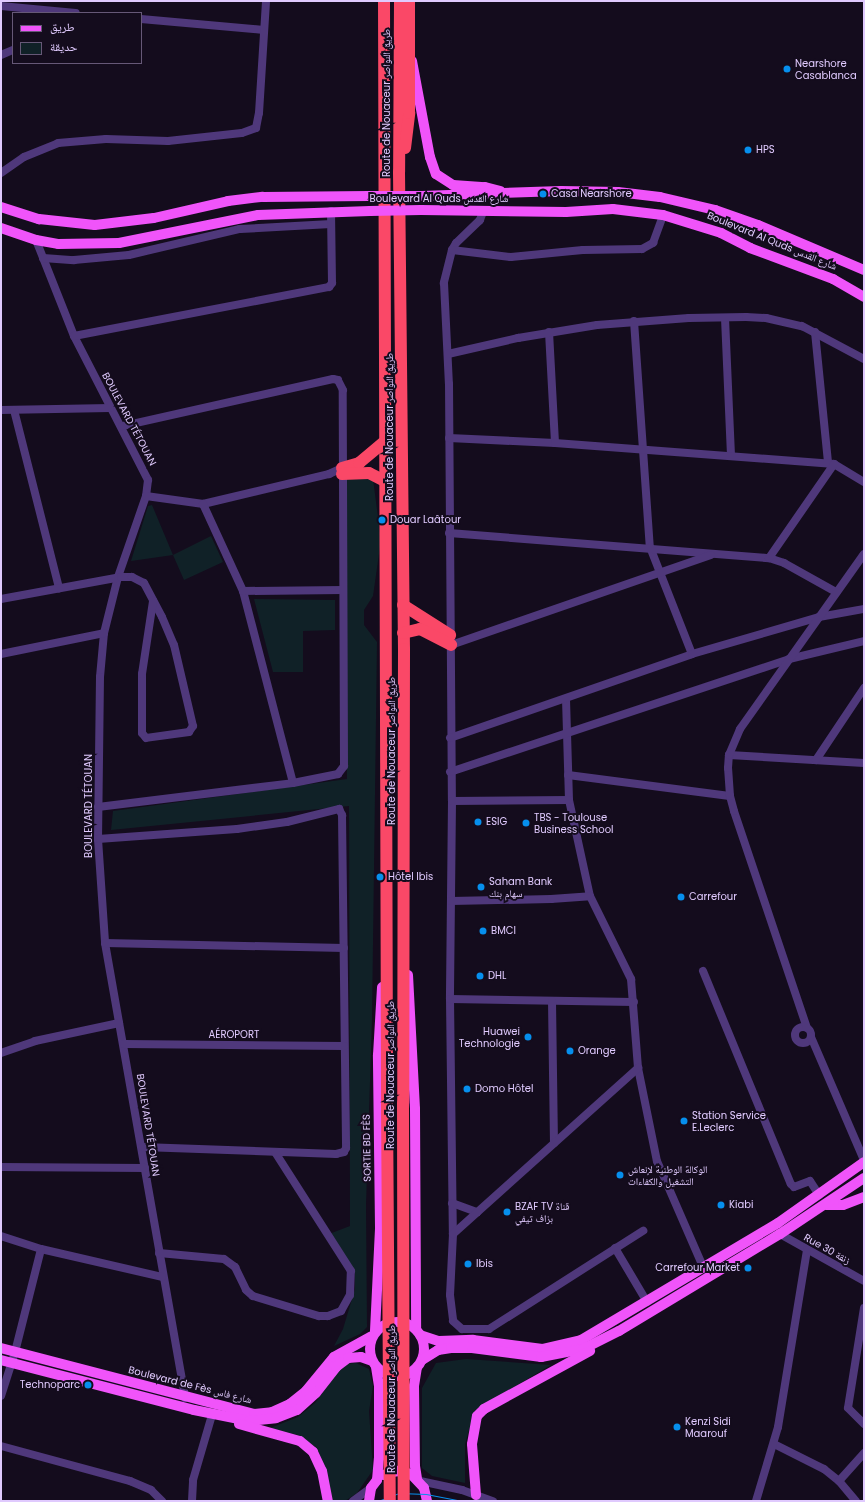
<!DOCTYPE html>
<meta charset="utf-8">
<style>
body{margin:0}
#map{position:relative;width:865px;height:1502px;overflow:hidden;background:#140c1d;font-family:Poppins,"Noto Naskh Arabic",sans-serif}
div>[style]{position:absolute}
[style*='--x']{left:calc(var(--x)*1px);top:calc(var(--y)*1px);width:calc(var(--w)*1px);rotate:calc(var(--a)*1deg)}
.green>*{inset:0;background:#102127}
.minor>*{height:8px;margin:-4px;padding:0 4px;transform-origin:4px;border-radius:4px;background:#4f387b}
.minor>.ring{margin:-4px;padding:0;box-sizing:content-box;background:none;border:8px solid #4f387b;border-radius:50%}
.major>*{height:10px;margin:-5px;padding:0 5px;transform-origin:5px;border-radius:5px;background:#f054fa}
.major>.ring{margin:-5px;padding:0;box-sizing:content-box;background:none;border:10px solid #f054fa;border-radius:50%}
.highway>*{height:12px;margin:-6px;padding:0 6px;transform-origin:6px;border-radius:6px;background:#fa4867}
.tram>*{height:1px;margin:-0.5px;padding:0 0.5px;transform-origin:0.5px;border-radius:0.5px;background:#068fed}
.major-bridge>*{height:10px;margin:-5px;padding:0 5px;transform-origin:5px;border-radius:5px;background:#f054fa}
.highway-bridge>*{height:12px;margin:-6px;padding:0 6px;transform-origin:6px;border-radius:6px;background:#fa4867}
.dots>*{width:11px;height:11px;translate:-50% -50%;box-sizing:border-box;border:2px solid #140c1d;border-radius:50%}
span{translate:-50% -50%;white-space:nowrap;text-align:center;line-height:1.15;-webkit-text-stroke:4px #140c1d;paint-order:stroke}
.poi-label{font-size:10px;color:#e0cafe}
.left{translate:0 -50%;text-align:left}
.right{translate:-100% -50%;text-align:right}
.street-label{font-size:10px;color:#e0cafe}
.frame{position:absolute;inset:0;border:2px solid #e0cafe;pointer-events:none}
.legend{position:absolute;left:12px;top:12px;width:130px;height:52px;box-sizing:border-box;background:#140c1d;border:1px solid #665877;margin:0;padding:5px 7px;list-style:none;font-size:12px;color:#e0cafe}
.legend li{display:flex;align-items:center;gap:8px;height:20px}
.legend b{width:20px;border:1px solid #665877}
</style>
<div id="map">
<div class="green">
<div style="clip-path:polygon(347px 479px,373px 479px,381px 540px,373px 596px,364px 610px,364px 625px,377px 642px,372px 1019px,366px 1205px,367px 1327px,360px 1334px,334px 1346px,343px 1329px,355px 1289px,355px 1272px,329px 1234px,350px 1226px,349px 806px,111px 830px,113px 811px,347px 779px)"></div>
<div style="clip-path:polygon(152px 505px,173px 555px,211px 536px,223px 562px,184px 580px,173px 555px,131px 561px,148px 506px)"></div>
<div style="clip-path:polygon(254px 599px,335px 600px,335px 630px,303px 631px,303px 672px,273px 672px)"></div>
<div style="clip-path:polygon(466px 1359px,551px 1365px,475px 1410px,465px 1444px,465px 1483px,432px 1476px,422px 1468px,422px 1388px,436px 1363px)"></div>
<div style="clip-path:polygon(356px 1363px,369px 1369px,373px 1386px,369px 1411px,373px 1470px,357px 1493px,345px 1501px,331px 1501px,325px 1469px,316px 1447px,298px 1435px,270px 1428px,298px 1417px,315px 1403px,344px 1364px)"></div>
</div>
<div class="minor">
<div style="--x:1;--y:6;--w:75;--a:5.3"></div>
<div style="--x:141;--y:19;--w:123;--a:5.1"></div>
<div style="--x:1;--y:55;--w:13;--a:-23"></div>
<div style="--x:1;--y:173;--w:28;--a:-35"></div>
<div style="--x:24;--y:157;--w:37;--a:-22"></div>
<div style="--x:58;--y:143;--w:48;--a:-4.8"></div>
<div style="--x:106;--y:139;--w:62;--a:1.8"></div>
<div style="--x:168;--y:141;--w:74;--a:-6.2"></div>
<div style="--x:242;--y:133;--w:15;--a:-20"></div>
<div style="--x:256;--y:128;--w:15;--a:-79"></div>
<div style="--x:259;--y:113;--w:112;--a:-86.4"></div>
<div style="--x:483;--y:212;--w:9;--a:111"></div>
<div style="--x:480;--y:220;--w:33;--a:136"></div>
<div style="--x:456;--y:243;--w:8;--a:120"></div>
<div style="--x:452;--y:250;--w:34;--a:104"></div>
<div style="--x:444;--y:283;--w:101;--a:87.2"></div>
<div style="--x:449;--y:384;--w:417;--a:89.6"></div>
<div style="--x:452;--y:801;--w:198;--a:90.6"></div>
<div style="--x:450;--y:999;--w:235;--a:89.3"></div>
<div style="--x:453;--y:1234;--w:61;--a:92.8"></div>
<div style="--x:450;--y:1295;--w:26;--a:83"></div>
<div style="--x:453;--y:1321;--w:12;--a:42"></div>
<div style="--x:462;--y:1329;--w:27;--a:0"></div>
<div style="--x:489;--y:1329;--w:183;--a:-32.5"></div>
<div style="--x:36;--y:240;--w:103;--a:68.4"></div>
<div style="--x:74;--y:336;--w:162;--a:62.8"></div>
<div style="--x:148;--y:480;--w:16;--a:97"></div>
<div style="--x:146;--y:496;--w:86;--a:109.1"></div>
<div style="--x:118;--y:577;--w:58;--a:104"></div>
<div style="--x:104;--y:633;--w:44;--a:95.2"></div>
<div style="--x:100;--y:677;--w:162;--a:90.7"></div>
<div style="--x:98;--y:839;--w:104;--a:86.1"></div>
<div style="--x:105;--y:943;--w:462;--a:80"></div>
<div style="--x:452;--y:250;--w:59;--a:6.8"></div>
<div style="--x:511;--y:257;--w:72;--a:-5.6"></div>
<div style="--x:583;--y:250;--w:59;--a:-1"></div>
<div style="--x:642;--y:249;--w:13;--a:-29"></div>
<div style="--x:653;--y:243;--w:30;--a:-70"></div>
<div style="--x:43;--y:258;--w:31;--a:4"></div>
<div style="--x:74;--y:260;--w:55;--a:-5.2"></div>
<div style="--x:129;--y:255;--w:114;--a:-13.2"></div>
<div style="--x:240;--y:229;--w:91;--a:-3.1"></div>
<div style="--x:725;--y:318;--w:138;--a:87.5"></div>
<div style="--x:634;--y:321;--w:227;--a:86"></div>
<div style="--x:650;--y:547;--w:115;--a:68.6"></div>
<div style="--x:549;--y:332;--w:111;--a:86.9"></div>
<div style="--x:815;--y:332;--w:132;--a:84.3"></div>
<div style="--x:74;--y:336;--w:260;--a:-10.9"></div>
<div style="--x:329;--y:287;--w:5;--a:-53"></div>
<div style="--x:332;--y:283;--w:72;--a:-90.8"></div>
<div style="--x:448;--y:354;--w:72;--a:-12.9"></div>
<div style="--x:518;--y:338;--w:80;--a:-9.3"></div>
<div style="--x:597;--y:325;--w:92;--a:-4.4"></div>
<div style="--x:689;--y:318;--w:57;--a:-1"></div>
<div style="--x:746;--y:317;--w:20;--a:3"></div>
<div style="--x:766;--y:318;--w:37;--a:13"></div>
<div style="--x:802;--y:326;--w:70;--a:28"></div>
<div style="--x:1;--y:410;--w:109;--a:-1.1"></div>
<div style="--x:14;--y:410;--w:184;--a:75.8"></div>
<div style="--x:449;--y:438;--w:106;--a:2.7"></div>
<div style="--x:555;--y:443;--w:280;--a:4.3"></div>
<div style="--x:834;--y:464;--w:35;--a:31"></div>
<div style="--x:146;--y:496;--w:58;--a:8"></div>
<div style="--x:203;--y:504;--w:130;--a:-13.4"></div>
<div style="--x:329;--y:474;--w:14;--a:-25"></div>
<div style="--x:203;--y:504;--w:96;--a:65.3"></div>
<div style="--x:243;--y:591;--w:198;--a:75.4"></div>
<div style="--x:449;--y:533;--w:321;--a:4.5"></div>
<div style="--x:769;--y:558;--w:16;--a:18"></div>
<div style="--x:784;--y:563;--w:60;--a:29.1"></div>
<div style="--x:769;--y:558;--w:114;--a:-55.3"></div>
<div style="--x:243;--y:591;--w:100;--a:-0.6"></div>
<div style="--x:1;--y:599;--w:122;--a:-10.4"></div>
<div style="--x:121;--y:577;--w:11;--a:0"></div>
<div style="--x:132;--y:577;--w:13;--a:27"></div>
<div style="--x:144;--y:583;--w:38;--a:62"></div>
<div style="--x:162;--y:617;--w:30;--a:67"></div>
<div style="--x:174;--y:645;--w:83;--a:76.8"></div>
<div style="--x:193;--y:726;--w:7;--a:124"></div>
<div style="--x:189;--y:732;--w:43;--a:172.1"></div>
<div style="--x:146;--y:738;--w:6;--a:-129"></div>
<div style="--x:142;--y:733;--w:59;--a:-90"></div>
<div style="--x:142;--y:674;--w:74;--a:-81.4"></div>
<div style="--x:451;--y:645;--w:275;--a:-19.1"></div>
<div style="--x:1;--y:654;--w:105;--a:-11.5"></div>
<div style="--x:566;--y:699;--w:101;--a:88.3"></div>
<div style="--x:569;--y:800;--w:98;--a:77.7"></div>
<div style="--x:590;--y:896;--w:93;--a:63.7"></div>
<div style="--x:631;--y:979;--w:89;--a:85.5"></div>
<div style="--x:638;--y:1068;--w:95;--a:78.5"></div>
<div style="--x:657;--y:1161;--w:118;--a:66.5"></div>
<div style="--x:450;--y:738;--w:256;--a:-19.1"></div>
<div style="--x:692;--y:654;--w:132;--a:-16.2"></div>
<div style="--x:819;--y:617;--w:46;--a:-10.1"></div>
<div style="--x:729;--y:755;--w:135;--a:3.4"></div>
<div style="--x:816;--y:760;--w:87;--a:-56.3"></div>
<div style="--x:450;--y:772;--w:357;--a:-18.4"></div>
<div style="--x:789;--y:659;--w:77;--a:-13.5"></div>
<div style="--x:568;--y:775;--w:163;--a:7.4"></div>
<div style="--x:452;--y:801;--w:117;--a:-0.5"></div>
<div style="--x:98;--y:807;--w:196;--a:-7"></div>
<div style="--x:293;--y:783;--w:46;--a:-11.3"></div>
<div style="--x:338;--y:774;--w:10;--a:-53"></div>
<div style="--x:344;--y:766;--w:376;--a:-90.2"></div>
<div style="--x:343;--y:390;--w:11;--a:-117"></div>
<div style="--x:338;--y:380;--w:5;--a:-169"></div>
<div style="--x:333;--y:379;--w:216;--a:167.4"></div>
<div style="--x:98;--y:839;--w:139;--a:-4.1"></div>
<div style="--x:237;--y:829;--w:50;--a:-8"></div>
<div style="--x:287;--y:822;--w:54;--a:-14"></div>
<div style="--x:339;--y:809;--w:7;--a:63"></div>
<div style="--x:342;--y:815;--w:333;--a:89.3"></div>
<div style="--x:346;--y:1148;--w:4;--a:117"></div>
<div style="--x:344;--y:1152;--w:8;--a:166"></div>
<div style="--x:336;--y:1154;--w:194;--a:-177.9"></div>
<div style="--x:451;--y:901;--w:100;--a:-1.1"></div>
<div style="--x:551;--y:899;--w:39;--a:-4"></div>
<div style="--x:105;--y:943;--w:239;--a:1.2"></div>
<div style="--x:703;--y:971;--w:230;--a:67.6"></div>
<div style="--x:791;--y:1184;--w:4;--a:45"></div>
<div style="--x:794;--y:1187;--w:17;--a:-21"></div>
<div style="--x:810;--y:1181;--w:17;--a:57"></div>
<div style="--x:450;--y:999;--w:184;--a:0.9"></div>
<div style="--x:552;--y:1001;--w:142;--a:89.2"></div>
<div class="ring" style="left:795px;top:1027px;width:8px;height:8px"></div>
<div style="--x:807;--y:1028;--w:229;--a:-108.6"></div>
<div style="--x:734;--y:811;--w:16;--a:-105"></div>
<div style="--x:730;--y:796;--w:28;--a:-94"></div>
<div style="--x:728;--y:768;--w:13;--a:-86"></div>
<div style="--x:729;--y:755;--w:28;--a:-67"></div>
<div style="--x:740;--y:729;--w:214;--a:-54.7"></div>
<div style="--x:811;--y:1037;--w:134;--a:66.7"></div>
<div style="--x:124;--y:1044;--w:220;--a:0.5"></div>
<div style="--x:1;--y:1053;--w:36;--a:-19"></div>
<div style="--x:35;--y:1041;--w:86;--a:-12.1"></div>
<div style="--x:1;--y:1167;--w:144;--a:0.4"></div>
<div style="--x:452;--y:1203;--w:27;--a:20"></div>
<div style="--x:453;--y:1234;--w:249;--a:-41.9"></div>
<div style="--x:780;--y:1234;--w:96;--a:29.2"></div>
<div style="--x:1;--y:1236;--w:42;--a:18"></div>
<div style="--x:41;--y:1249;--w:124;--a:13"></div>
<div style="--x:615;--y:1248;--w:63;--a:59.3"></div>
<div style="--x:159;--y:1253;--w:65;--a:5.3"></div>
<div style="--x:224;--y:1259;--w:14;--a:36"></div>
<div style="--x:235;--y:1267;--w:25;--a:64"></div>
<div style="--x:246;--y:1290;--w:9;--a:41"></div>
<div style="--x:253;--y:1296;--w:69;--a:16.9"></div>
<div style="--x:319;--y:1316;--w:9;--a:0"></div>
<div style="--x:328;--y:1316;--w:14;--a:-21"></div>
<div style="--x:341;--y:1311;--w:18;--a:-61"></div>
<div style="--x:350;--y:1295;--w:24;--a:-88"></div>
<div style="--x:351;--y:1271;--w:141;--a:-122.6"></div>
<div style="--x:864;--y:1308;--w:101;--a:99.1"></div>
<div style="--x:848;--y:1408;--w:23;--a:45"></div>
<div style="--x:1;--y:1396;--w:46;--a:-72.3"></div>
<div style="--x:15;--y:1352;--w:106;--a:-75.8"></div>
<div style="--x:774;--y:1444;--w:56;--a:26.6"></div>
<div style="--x:824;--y:1469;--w:19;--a:39"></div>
<div style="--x:839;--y:1481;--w:26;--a:50"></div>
<div style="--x:1;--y:1446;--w:134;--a:15.2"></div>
<div style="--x:130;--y:1481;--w:23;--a:23"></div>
<div style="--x:151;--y:1490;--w:16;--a:45"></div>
<div style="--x:420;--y:1481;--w:43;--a:12.1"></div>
<div style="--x:462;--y:1490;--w:33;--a:20"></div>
<div style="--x:839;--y:1481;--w:38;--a:-48"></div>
<div style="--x:192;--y:1501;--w:21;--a:-87"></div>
<div style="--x:193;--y:1480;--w:68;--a:-73.7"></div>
<div style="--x:353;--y:1501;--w:22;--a:-36"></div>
<div style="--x:756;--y:1501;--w:77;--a:-73.4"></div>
<div style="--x:778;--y:1427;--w:179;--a:-80.7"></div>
</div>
<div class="major">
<div style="--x:412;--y:61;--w:98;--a:79.4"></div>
<div style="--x:430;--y:157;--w:18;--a:71"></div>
<div style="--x:436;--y:174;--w:20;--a:33"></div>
<div style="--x:453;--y:185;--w:32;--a:4"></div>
<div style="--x:485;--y:187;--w:16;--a:15"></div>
<div style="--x:422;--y:196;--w:139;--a:-2.1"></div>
<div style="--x:561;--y:191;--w:57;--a:1"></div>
<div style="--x:618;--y:192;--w:42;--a:6.8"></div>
<div style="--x:660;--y:197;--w:57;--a:13.3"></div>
<div style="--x:715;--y:210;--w:46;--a:19.2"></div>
<div style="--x:758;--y:225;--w:115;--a:23"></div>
<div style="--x:1;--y:207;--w:40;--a:18"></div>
<div style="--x:39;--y:219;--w:56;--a:6.1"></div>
<div style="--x:95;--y:225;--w:59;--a:-6.8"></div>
<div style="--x:154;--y:218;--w:76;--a:-12.9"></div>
<div style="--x:228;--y:201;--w:35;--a:-7"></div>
<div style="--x:263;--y:197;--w:106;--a:-0.5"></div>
<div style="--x:421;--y:210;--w:145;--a:0.8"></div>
<div style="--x:566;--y:212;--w:47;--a:-3.7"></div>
<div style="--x:613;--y:209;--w:50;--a:6.8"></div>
<div style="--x:663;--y:215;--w:61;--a:17.2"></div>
<div style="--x:721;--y:233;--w:33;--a:27"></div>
<div style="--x:750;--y:248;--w:89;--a:20.5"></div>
<div style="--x:833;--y:279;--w:36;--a:30"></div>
<div style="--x:1;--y:228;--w:37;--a:19"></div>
<div style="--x:36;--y:240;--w:22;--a:10"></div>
<div style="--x:58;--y:244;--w:61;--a:-0.9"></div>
<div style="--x:119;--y:243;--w:142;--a:-11.4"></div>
<div style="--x:258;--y:215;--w:112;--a:-2"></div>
<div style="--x:408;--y:975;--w:134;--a:87"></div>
<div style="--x:415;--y:1109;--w:220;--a:89.7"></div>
<div style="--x:826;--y:1205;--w:17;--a:0"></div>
<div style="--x:843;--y:1205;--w:22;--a:-21"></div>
<div class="ring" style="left:370px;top:1322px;width:44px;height:44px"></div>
<div style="--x:375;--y:1331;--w:104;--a:-87.2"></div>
<div style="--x:380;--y:1227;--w:172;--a:-90.7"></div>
<div style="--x:378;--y:1055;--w:68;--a:-86.6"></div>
<div style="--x:420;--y:1335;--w:20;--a:18"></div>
<div style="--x:439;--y:1341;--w:34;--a:-2"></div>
<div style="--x:473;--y:1340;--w:70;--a:7.4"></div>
<div style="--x:542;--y:1349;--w:40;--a:-13"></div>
<div style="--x:581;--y:1340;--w:229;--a:-30.7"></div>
<div style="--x:778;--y:1223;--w:105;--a:-35.3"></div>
<div style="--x:1;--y:1348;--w:261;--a:14.6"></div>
<div style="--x:254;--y:1414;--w:18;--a:-6"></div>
<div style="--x:272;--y:1412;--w:20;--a:-24"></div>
<div style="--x:290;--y:1404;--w:21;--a:-39"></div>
<div style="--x:306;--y:1391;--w:44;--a:-50.5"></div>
<div style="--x:334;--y:1357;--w:43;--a:-28.9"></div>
<div style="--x:1;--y:1360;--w:199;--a:14.5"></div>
<div style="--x:194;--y:1410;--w:56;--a:11.3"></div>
<div style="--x:249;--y:1421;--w:27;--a:-6"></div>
<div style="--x:276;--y:1418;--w:22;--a:-21"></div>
<div style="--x:297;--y:1410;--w:25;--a:-42"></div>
<div style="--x:316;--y:1393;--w:33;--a:-52"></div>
<div style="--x:336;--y:1367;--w:15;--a:-37"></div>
<div style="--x:348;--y:1358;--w:13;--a:-4"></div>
<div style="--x:361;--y:1357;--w:12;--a:20"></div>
<div style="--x:422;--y:1360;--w:19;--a:-32"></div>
<div style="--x:438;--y:1350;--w:13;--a:-9"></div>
<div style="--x:451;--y:1348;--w:21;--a:0"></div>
<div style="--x:472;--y:1348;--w:70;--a:7.4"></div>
<div style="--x:541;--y:1357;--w:43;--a:-10.8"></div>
<div style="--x:583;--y:1349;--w:40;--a:-26.6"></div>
<div style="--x:619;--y:1331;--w:188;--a:-31.1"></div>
<div style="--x:780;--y:1234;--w:101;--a:-33.7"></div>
<div style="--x:417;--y:1367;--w:19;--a:99"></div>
<div style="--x:414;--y:1386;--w:80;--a:89.3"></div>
<div style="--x:415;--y:1466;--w:12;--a:81"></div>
<div style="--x:239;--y:1424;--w:63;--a:15.6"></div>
<div style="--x:300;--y:1441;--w:17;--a:40"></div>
<div style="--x:313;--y:1452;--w:21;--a:65"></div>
<div style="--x:322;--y:1471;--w:31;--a:79"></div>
<div style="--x:383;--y:1475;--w:15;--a:-16"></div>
<div style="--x:397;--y:1471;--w:14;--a:12"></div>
<div style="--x:411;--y:1474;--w:19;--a:47"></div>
<div style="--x:424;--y:1488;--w:13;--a:77"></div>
<div style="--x:476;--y:1495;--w:51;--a:-94.5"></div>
<div style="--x:472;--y:1444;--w:28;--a:-80"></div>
<div style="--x:477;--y:1416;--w:10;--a:-45"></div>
<div style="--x:484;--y:1409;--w:121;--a:-28.7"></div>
<div style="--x:369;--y:1501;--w:13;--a:-81"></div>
<div style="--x:371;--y:1488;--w:10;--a:-53"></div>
<div style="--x:377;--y:1480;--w:22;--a:-85"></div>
<div style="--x:379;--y:1458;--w:72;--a:-90"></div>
<div style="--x:379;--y:1386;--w:19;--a:-99"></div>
</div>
<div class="highway">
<div style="--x:384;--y:1;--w:1102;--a:89.84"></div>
<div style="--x:400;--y:1;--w:171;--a:90.3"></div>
<div style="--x:399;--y:172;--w:477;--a:89.4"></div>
<div style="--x:404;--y:649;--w:454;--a:90.1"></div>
<div style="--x:405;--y:148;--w:35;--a:-83"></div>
<div style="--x:409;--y:113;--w:112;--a:-90"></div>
<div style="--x:342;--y:468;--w:18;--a:-16"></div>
<div style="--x:359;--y:463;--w:33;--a:-40"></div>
<div style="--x:342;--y:474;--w:27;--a:-2"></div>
<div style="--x:369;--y:473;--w:18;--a:27"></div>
<div style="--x:403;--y:605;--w:56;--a:32.6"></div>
<div style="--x:403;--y:633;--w:17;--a:-13"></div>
<div style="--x:420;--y:629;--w:35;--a:27"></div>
</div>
<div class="tram">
<div style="--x:378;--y:1501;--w:22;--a:-21"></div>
<div style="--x:399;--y:1493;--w:27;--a:2"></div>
<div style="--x:426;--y:1494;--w:38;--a:11"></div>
</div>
<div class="major-bridge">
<div style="--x:369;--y:196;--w:53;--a:0"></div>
<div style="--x:370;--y:211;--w:51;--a:-1.1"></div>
</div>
<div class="highway-bridge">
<div style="--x:387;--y:1103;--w:398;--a:89.6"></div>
<div style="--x:403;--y:1103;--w:398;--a:89.9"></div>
</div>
<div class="dots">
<div style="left:787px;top:69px;background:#068fed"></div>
<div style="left:748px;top:150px;background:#068fed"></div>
<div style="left:543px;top:194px;background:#068fed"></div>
<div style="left:382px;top:520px;background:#068fed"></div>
<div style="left:478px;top:822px;background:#068fed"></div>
<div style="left:526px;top:823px;background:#068fed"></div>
<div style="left:380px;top:877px;background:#068fed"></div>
<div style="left:481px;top:887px;background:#068fed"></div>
<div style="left:681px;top:897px;background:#068fed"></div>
<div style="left:483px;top:931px;background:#068fed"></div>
<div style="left:480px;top:976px;background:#068fed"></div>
<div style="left:528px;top:1037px;background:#068fed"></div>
<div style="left:570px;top:1051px;background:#068fed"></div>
<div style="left:467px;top:1089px;background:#068fed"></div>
<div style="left:684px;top:1121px;background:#068fed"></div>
<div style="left:620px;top:1175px;background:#068fed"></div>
<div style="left:721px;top:1205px;background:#068fed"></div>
<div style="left:507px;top:1212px;background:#068fed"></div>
<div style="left:468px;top:1264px;background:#068fed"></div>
<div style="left:748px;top:1268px;background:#068fed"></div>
<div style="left:88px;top:1385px;background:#068fed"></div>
<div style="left:677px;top:1427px;background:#068fed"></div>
</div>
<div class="poi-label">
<span class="left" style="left:795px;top:69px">Nearshore<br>Casablanca</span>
<span class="left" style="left:756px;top:150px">HPS</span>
<span class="left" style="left:551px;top:194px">Casa Nearshore</span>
<span class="left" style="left:390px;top:520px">Douar Laâtour</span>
<span class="left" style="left:534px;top:823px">TBS - Toulouse<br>Business School</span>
<span class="left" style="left:486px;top:822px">ESIG</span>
<span class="left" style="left:388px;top:877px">Hôtel Ibis</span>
<span class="left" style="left:489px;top:887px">Saham Bank<br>سهام بنك</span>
<span class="left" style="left:689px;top:897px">Carrefour</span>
<span class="left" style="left:491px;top:931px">BMCI</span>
<span class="left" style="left:488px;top:976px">DHL</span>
<span class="right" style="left:520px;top:1037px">Huawei<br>Technologie</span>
<span class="left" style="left:578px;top:1051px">Orange</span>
<span class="left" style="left:475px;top:1089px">Domo Hôtel</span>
<span class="left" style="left:692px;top:1121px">Station Service<br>E.Leclerc</span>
<span class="left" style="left:628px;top:1175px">الوكالة الوطنية لإنعاش<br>التشغيل والكفاءات</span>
<span class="left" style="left:729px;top:1205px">Kiabi</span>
<span class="left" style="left:515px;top:1212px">BZAF TV قناة<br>بزاف تيفي</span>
<span class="left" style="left:476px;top:1264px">Ibis</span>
<span class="right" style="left:740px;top:1268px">Carrefour Market</span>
<span class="right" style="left:80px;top:1385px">Technoparc</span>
<span class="left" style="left:685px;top:1427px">Kenzi Sidi<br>Maarouf</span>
</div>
<div class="street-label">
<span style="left:387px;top:103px;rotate:-90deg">Route de Nouaceur طريق النواصر</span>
<span style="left:439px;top:199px">Boulevard Al Quds شارع القدس</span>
<span style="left:772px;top:241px;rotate:22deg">Boulevard Al Quds شارع القدس</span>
<span style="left:129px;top:419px;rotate:62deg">BOULEVARD TÉTOUAN</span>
<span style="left:390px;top:427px;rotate:-90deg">Route de Nouaceur طريق النواصر</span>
<span style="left:392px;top:751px;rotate:-90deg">Route de Nouaceur طريق النواصر</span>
<span style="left:89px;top:806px;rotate:-90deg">BOULEVARD TÉTOUAN</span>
<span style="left:234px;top:1035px">AÉROPORT</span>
<span style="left:391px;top:1075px;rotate:-90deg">Route de Nouaceur طريق النواصر</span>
<span style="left:148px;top:1125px;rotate:81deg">BOULEVARD TÉTOUAN</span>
<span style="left:367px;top:1148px;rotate:-91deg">SORTIE BD FÈS</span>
<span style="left:827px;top:1249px;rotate:29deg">Rue 30 زنقة</span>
<span style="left:190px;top:1385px;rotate:14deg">Boulevard de Fès شارع فاس</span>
<span style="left:392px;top:1399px;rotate:-90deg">Route de Nouaceur طريق النواصر</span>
</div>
<div class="frame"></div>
<ul class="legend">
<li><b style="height:5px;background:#f054fa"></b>طريق</li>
<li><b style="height:11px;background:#102127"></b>حديقة</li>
</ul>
</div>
